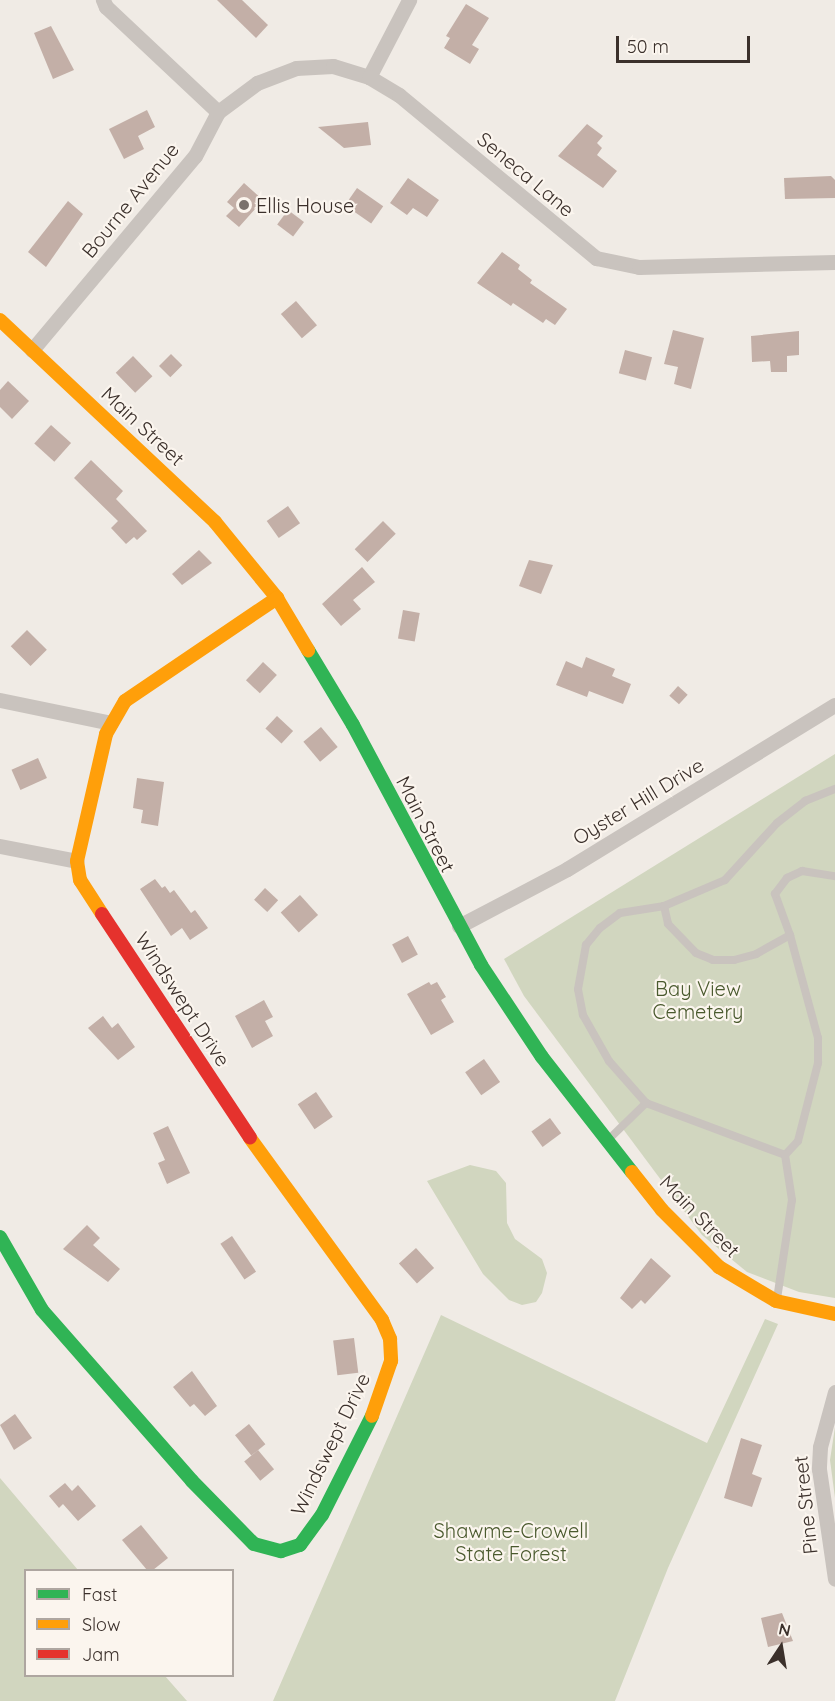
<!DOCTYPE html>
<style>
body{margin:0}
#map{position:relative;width:835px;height:1701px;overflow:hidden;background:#f0ebe5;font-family:Quicksand,sans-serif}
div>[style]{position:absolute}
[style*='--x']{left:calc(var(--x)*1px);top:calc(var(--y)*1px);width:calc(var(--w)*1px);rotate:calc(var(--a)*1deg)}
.green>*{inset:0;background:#d1d6bf}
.building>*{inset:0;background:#c3afa7;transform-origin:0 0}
.lane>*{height:8px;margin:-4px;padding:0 4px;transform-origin:4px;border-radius:4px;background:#c9c3be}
.street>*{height:15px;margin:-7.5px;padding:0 7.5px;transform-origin:7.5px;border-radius:7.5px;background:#c9c3be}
.fast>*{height:14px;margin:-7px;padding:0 7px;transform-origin:7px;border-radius:7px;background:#30b455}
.slow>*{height:14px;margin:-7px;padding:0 7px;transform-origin:7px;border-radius:7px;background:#ff9f0a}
.jam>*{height:14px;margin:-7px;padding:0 7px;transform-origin:7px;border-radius:7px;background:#e5322d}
.dots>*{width:16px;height:16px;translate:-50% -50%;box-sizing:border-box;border:3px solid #fbf5ee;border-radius:50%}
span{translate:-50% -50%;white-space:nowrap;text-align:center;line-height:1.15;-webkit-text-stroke:4.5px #fbf5ee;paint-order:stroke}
.street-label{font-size:20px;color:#3b302b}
.poi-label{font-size:20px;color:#3b302b}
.left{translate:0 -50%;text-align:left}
.park-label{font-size:20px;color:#4a5a2e}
.legend{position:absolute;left:24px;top:1569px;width:210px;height:108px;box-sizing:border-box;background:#fbf5ee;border:2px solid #aea6a0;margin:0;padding:8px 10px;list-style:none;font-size:18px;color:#3b302b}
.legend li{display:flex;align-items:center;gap:12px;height:30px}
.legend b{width:30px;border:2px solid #aea6a0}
.north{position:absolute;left:751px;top:1617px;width:60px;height:60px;-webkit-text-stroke:4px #fbf5ee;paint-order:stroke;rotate:12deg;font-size:16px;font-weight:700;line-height:24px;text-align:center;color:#3b302b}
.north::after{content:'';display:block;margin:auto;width:21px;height:27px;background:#3b302b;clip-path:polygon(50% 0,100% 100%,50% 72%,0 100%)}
.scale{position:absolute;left:616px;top:36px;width:134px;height:27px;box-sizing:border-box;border:3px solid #3b302b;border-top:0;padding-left:8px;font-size:18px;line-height:21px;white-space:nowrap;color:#3b302b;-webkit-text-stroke:4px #fbf5ee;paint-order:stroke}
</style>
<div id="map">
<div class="green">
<div style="clip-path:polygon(835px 754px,835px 1298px,799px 1292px,747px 1272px,702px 1235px,524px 996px,504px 959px)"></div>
<div style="clip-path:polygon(470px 1165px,496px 1171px,506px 1183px,507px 1223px,515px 1239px,542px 1259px,547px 1273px,542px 1293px,536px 1302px,522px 1305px,509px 1300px,483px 1274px,427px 1181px)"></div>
<div style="clip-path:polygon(441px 1315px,707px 1443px,765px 1319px,778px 1324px,668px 1568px,615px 1701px,273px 1701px)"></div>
<div style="clip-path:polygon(835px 1427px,835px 1498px,830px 1460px)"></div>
<div style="clip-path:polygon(0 1478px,78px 1570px,26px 1570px,26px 1676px,165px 1676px,187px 1701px,0 1701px)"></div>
</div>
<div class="building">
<div style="clip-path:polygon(217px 0,242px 0,268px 25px,256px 38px)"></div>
<div style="clip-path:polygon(466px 4px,489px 18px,472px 45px,479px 49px,470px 64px,444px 48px,450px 38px,446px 36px)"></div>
<div style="clip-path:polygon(51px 26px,74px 70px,53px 79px,34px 33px)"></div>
<div style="clip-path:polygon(147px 110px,155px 127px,138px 136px,144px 149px,124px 159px,109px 129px)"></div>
<div style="clip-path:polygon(368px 122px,371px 145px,344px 148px,318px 127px)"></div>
<div style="clip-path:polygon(587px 124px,603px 136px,597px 143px,602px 148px,597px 155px,617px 171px,603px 188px,558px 156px)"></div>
<div style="clip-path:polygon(831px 176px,835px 180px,835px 198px,785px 199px,784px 178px)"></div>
<div style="clip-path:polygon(408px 178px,439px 200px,427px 217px,413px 208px,407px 215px,390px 203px)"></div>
<div style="clip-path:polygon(244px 183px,263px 200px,239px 227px,226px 216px,234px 208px,227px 202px)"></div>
<div style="left:357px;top:188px;width:32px;height:21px;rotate:35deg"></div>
<div style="clip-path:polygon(68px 201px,83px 214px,46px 267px,28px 252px)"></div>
<div style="left:288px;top:210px;width:20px;height:18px;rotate:37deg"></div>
<div style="clip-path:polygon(502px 252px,520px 265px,518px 269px,532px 280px,530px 283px,567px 309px,555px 325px,546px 319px,543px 323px,513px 303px,511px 306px,477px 283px)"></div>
<div style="left:296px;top:301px;width:32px;height:20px;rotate:49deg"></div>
<div style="clip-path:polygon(673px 330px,704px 338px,691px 389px,674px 384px,678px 367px,664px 364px)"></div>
<div style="clip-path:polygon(799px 331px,799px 355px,787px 356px,787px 372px,771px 372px,770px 361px,752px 362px,751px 336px)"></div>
<div style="left:625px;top:350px;width:28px;height:24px;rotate:15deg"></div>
<div style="left:171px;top:354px;width:16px;height:17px;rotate:45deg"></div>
<div style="left:133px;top:356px;width:28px;height:24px;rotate:46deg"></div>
<div style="clip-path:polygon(8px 381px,29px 401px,12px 419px,0 407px,0 390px)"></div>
<div style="left:51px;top:425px;width:27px;height:25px;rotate:42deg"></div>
<div style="clip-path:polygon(91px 460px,123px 491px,116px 499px,147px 531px,137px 540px,134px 537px,126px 544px,111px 528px,118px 521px,74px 478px)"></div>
<div style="left:288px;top:506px;width:21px;height:26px;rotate:55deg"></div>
<div style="left:383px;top:521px;width:18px;height:40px;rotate:45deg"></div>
<div style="clip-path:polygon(199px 550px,212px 563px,182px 585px,172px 574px)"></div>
<div style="clip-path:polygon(529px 560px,553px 565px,541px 594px,519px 586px)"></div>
<div style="clip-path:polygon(362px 567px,375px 582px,353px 600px,361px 609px,341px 626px,322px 604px)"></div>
<div style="left:403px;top:610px;width:17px;height:29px;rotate:10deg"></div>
<div style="left:27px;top:630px;width:28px;height:23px;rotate:45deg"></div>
<div style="clip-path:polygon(586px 657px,615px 669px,612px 676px,631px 684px,623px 704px,589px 691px,587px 697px,556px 685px,566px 661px,582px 668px)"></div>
<div style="left:263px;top:662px;width:19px;height:25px;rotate:43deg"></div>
<div style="left:678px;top:686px;width:13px;height:13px;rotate:42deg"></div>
<div style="left:277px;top:716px;width:22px;height:17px;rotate:43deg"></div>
<div style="left:321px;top:727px;width:26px;height:23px;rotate:50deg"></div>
<div style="left:38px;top:758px;width:22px;height:29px;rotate:66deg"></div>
<div style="clip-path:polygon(137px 778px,164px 782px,158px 826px,141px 823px,143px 810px,133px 808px)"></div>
<div style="clip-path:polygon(155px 879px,162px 888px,165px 886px,170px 893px,174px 890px,191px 913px,195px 910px,208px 928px,190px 940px,182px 928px,171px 936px,140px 889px)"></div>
<div style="left:265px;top:888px;width:18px;height:16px;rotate:43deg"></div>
<div style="left:300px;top:895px;width:27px;height:26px;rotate:48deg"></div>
<div style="left:408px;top:936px;width:21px;height:18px;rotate:62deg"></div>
<div style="clip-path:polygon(429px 982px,431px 985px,437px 982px,446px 997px,441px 1000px,454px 1022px,431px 1035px,407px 994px)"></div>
<div style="clip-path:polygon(264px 1000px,273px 1017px,265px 1021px,273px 1036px,252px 1048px,235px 1016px)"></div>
<div style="clip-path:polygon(103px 1016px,112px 1028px,118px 1023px,135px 1047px,118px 1060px,88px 1028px)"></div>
<div style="left:484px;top:1059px;width:28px;height:23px;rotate:55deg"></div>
<div style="left:316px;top:1092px;width:30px;height:22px;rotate:56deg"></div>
<div style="left:550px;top:1118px;width:19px;height:23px;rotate:54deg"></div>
<div style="clip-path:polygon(168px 1126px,190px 1173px,167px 1184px,158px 1163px,165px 1160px,153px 1133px)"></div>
<div style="clip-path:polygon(87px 1225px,100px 1238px,93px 1245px,120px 1269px,108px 1282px,63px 1249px)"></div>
<div style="left:232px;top:1236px;width:43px;height:14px;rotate:56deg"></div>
<div style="left:416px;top:1248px;width:27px;height:23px;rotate:48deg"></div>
<div style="clip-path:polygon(651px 1258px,671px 1276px,645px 1304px,641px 1300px,632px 1309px,620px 1298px)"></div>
<div style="left:354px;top:1338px;width:35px;height:21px;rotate:83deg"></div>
<div style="clip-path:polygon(192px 1371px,217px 1406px,205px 1416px,194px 1404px,190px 1407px,173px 1387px)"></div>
<div style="clip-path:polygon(15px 1414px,32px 1438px,14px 1450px,0 1425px)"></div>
<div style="left:249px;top:1424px;width:26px;height:18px;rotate:51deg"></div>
<div style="clip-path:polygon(741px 1438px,762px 1445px,752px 1474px,762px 1478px,752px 1507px,724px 1498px)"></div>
<div style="left:258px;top:1450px;width:25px;height:18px;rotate:50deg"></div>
<div style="clip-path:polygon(65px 1483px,72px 1491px,78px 1485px,96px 1506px,78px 1521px,63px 1504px,59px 1508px,49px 1496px)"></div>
<div style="clip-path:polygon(141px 1525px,168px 1558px,153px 1570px,147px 1570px,122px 1540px)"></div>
<div style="clip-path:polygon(782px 1613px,793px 1641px,768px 1647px,761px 1618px)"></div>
</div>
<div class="lane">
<div style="--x:664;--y:906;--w:18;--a:77"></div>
<div style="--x:668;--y:924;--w:40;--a:46"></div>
<div style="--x:696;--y:953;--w:18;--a:22"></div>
<div style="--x:713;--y:960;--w:21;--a:0"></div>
<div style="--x:734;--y:960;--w:23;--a:-15"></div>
<div style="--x:756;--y:954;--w:39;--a:-29"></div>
<div style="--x:790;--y:935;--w:44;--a:-110.1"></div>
<div style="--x:775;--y:894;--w:20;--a:-53"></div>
<div style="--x:787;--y:878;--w:17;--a:-25"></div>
<div style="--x:802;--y:871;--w:33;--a:9"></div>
<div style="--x:646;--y:1103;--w:148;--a:20.5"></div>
<div style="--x:785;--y:1155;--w:19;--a:-47"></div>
<div style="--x:798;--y:1141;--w:81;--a:-75.6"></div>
<div style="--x:818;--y:1063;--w:25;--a:-90"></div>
<div style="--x:818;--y:1038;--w:107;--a:-105.2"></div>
<div style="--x:609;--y:1139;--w:52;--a:-44.2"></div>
<div style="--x:646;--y:1103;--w:56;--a:-131.4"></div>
<div style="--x:609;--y:1061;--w:53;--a:-119.5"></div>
<div style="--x:583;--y:1015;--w:26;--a:-101"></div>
<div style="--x:578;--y:989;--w:45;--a:-79.7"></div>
<div style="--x:586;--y:945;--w:22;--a:-51"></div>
<div style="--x:600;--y:928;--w:25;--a:-37"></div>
<div style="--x:620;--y:913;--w:45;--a:-9"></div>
<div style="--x:664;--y:906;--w:66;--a:-23.1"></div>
<div style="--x:725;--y:880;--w:77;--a:-47.6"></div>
<div style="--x:777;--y:823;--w:36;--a:-38"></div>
<div style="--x:805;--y:801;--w:32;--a:-22"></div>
<div style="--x:777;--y:1299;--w:100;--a:-81.4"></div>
<div style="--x:792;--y:1200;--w:46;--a:-98.8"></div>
</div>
<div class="street">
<div style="--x:369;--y:77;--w:87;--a:-62.5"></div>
<div style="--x:218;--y:112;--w:49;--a:-36.6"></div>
<div style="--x:257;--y:83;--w:42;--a:-21"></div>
<div style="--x:296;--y:68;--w:37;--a:-3"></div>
<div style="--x:333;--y:66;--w:38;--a:17"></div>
<div style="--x:369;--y:77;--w:35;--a:31"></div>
<div style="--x:399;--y:95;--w:256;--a:39.6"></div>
<div style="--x:596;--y:258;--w:44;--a:11.8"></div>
<div style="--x:639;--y:267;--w:196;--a:-1.5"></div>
<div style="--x:32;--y:350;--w:253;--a:-50"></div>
<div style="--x:195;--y:156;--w:50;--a:-62.4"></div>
<div style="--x:218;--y:112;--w:154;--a:-136.8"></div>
<div style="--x:106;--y:7;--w:8;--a:-113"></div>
<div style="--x:0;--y:700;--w:113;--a:11.7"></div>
<div style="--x:0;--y:846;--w:78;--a:11"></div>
<div style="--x:459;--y:926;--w:122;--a:-27.8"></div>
<div style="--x:567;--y:869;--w:314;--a:-31.5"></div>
<div style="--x:835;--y:1392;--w:57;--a:105.3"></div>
<div style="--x:820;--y:1447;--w:22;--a:93"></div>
<div style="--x:819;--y:1469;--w:111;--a:81.7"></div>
</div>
<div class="fast">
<div style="--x:308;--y:650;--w:87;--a:59"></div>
<div style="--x:353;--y:725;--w:272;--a:61.9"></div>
<div style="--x:481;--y:965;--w:110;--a:56.5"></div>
<div style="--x:542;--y:1057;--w:146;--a:52"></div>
<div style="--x:0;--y:1237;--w:84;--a:60.1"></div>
<div style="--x:42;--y:1310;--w:227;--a:48.7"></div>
<div style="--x:192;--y:1481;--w:88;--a:45.5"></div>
<div style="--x:254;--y:1544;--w:28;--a:15"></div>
<div style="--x:281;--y:1551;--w:20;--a:-18"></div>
<div style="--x:300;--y:1545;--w:37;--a:-54"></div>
<div style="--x:322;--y:1515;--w:111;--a:-63.2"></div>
</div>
<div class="slow">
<div style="--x:0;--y:320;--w:295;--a:43.2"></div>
<div style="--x:215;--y:522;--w:98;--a:50.8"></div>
<div style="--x:277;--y:598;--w:61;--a:59.2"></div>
<div style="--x:102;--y:914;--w:40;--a:-122.9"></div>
<div style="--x:80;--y:880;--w:19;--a:-99"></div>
<div style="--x:77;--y:861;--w:130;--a:-77.1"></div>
<div style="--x:106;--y:734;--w:38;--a:-60"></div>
<div style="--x:125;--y:701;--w:184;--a:-34.1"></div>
<div style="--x:250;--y:1138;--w:225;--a:54"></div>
<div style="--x:382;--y:1320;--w:21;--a:67"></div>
<div style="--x:390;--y:1339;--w:22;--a:87"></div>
<div style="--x:391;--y:1361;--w:58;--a:109.1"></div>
<div style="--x:632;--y:1172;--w:48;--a:51.7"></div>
<div style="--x:662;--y:1210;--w:81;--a:45"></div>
<div style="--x:719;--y:1267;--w:66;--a:30.8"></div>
<div style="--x:776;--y:1301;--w:60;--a:12.4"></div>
</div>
<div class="jam">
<div style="--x:102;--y:914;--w:268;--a:56.5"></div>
</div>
<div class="dots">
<div style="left:244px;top:205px;background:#7a716c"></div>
</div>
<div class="street-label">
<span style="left:526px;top:174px;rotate:40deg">Seneca Lane</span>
<span style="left:130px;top:200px;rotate:-51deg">Bourne Avenue</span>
<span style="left:143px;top:426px;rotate:43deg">Main Street</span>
<span style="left:638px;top:801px;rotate:-31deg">Oyster Hill Drive</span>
<span style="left:426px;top:824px;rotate:63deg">Main Street</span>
<span style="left:183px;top:999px;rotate:57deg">Windswept Drive</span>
<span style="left:700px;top:1216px;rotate:46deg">Main Street</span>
<span style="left:330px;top:1444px;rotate:-64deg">Windswept Drive</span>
<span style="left:805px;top:1505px;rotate:-96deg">Pine Street</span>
</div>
<div class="poi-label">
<span class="left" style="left:256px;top:205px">Ellis House</span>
</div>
<div class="park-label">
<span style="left:698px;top:1000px">Bay View<br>Cemetery</span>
<span style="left:511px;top:1542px">Shawme-Crowell<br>State Forest</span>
</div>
<ul class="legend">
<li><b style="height:8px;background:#30b455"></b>Fast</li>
<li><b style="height:8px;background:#ff9f0a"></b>Slow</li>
<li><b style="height:8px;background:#e5322d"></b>Jam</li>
</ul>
<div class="north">N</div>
<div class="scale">50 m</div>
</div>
